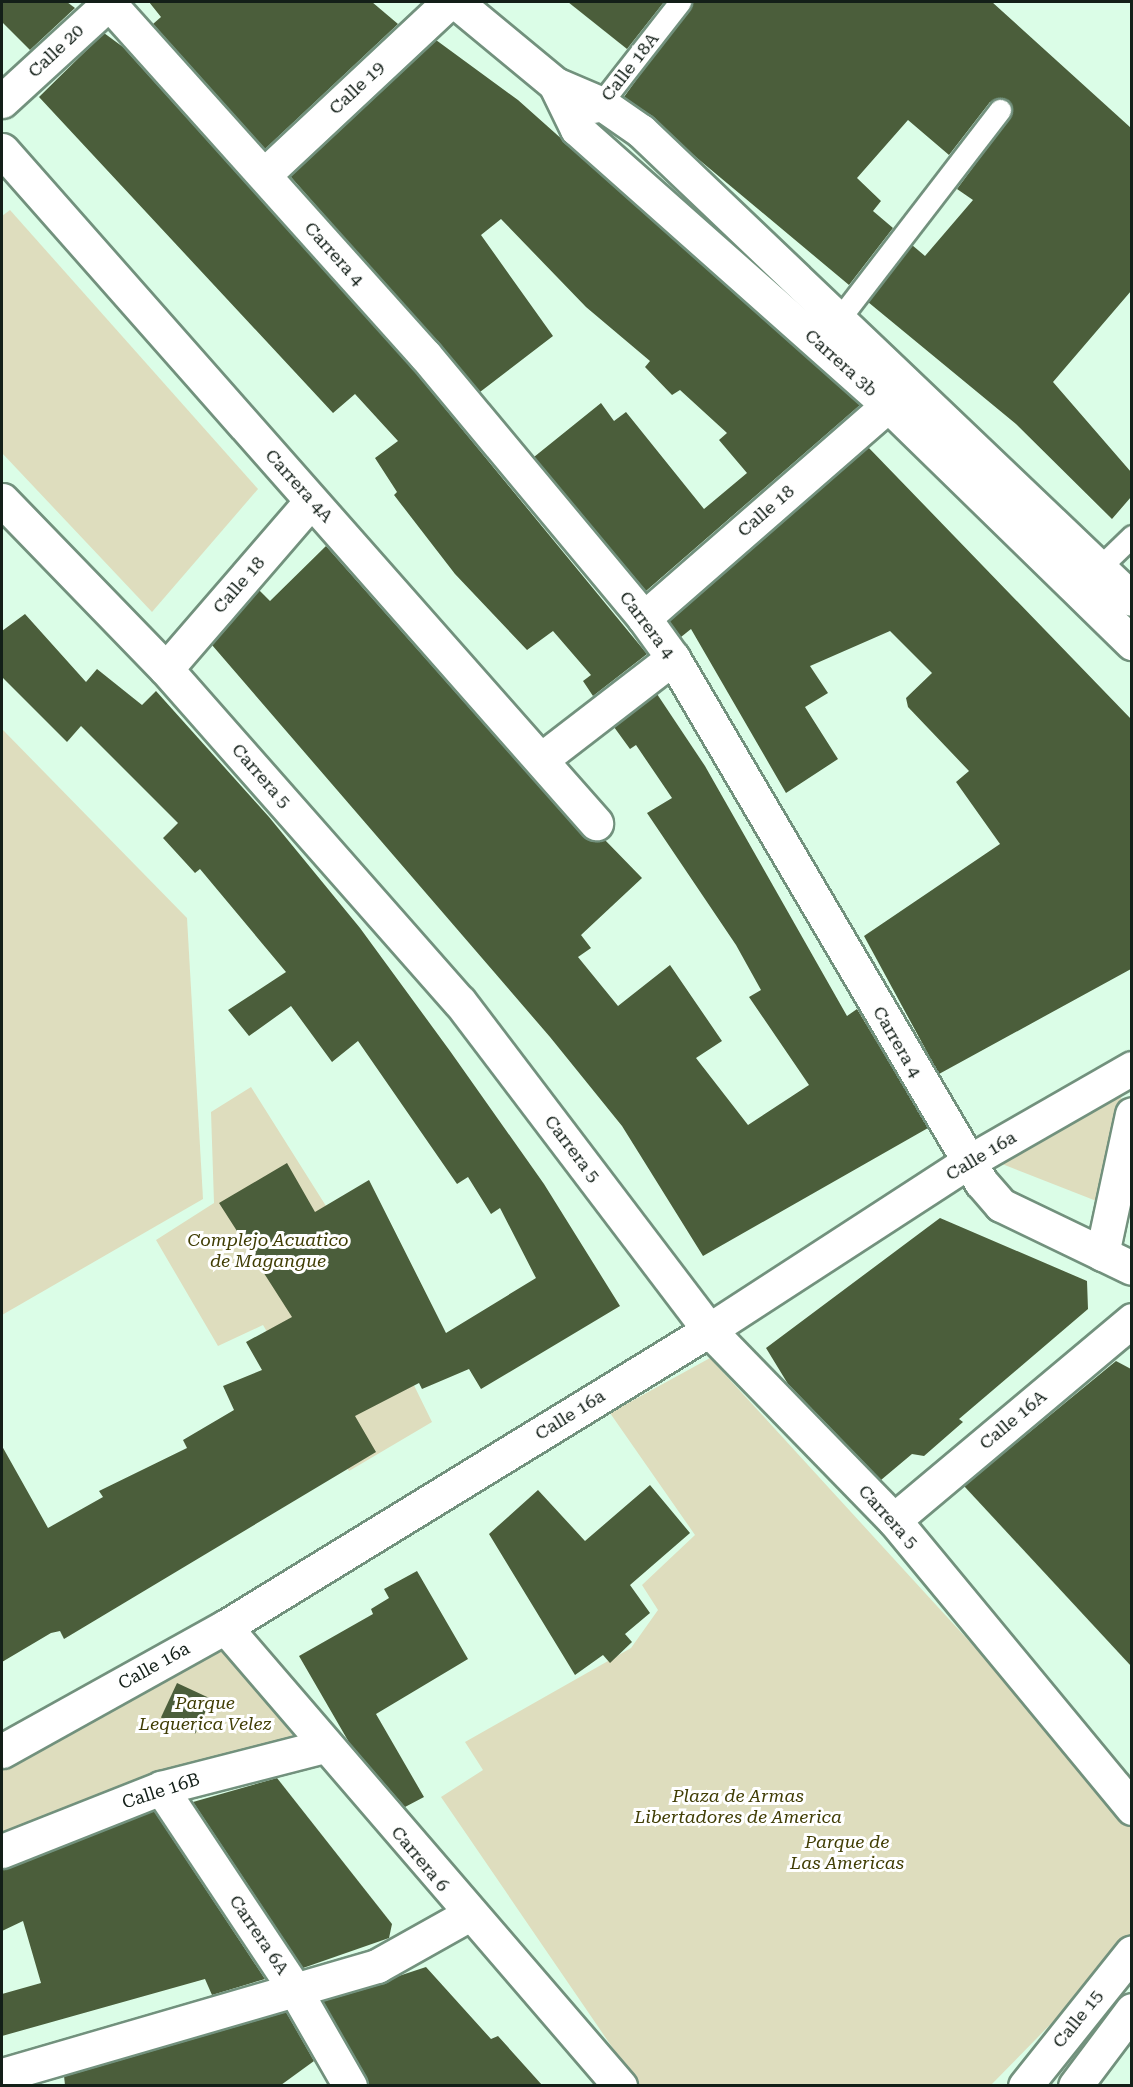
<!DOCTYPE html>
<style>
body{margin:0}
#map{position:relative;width:1133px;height:2087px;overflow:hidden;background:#dbfde7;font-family:"Roboto Serif",serif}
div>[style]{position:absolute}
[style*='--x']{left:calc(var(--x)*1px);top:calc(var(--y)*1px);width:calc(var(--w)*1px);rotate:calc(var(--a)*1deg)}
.green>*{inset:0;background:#deddbe}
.building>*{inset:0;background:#4b5e3b;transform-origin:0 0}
.roads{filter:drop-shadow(2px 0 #72917d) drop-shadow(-2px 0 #72917d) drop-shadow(0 2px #72917d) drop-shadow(0 -2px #72917d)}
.service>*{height:21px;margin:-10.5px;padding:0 10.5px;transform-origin:10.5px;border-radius:10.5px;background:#fff}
.minor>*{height:33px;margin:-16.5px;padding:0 16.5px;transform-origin:16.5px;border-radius:16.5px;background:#fff}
.tertiary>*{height:33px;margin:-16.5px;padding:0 16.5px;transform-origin:16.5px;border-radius:16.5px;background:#fff}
.secondary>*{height:33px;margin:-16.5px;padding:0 16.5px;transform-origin:16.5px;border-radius:16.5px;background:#fff}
span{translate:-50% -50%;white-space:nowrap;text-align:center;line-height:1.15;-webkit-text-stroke:6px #fff;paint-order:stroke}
.street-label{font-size:18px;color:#131f18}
.park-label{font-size:18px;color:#403d04;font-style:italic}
.frame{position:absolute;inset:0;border:3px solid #131f18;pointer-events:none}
</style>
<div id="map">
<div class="green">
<div style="clip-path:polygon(10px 210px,258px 489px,152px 612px,2px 453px,2px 216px)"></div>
<div style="clip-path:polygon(2px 729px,187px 918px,203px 1199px,2px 1315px)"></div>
<div style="clip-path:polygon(251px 1087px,326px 1206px,432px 1422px,349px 1471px,263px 1325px,218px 1346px,156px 1240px,214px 1203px,211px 1112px)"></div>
<div style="clip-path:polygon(1122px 1094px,1099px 1202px,992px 1160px)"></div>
<div style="clip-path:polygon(710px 1358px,1131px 1818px,1131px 1942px,991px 2085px,638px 2085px,441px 1797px,483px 1770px,465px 1742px,631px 1648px,658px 1610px,642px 1585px,695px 1535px,610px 1413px)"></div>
<div style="clip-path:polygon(220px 1644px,301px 1746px,2px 1836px,2px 1768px)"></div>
</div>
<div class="building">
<div style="clip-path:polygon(2px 2px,67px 2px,75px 8px,30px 50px,2px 22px)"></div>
<div style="clip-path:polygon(149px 2px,372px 2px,398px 24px,265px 149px,153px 24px,161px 17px)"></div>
<div style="clip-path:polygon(568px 2px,664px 2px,627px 49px)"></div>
<div style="clip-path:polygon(692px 2px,992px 2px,1131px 128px,1131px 291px,1053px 382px,1131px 472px,1131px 497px,1112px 519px,1016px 424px,868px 302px,912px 245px,925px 256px,973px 200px,957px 189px,1010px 117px,1008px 100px,990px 102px,949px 155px,908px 120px,857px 178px,881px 201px,873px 211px,893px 228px,849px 285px,624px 97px)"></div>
<div style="clip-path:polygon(104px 33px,123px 47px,411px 367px,647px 654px,593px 696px,583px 681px,591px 675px,553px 631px,527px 650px,455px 574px,394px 495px,397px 492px,375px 458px,398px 441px,355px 394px,333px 413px,39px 97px)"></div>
<div style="clip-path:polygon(436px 40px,518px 100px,860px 405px,646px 591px,534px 457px,601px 403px,614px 421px,626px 412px,704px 509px,747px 473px,719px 440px,727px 433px,680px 390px,672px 395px,645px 367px,650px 361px,586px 307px,501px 219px,481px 235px,553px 336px,480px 392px,290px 176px)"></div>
<div style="clip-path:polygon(868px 447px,1131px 719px,1131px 969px,939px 1074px,864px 936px,1000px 844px,956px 782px,969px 771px,908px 707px,906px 698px,932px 673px,890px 631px,810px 666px,828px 693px,805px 707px,838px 759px,786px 793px,691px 629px,681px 637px,669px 621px)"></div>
<div style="clip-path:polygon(326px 546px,582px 835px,604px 839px,642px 878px,581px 935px,591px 948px,578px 957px,618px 1006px,670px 965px,722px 1041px,696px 1058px,748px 1125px,809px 1085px,749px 997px,761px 990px,736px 945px,647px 813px,672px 798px,636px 745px,630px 749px,614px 727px,657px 694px,705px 766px,847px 1016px,857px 1009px,928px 1128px,703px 1256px,622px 1126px,550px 1037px,212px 645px,259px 590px,270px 601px)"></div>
<div style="clip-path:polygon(25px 614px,86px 682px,97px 669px,142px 705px,156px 691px,269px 817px,360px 928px,450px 1051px,544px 1184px,620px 1306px,481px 1389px,469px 1369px,422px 1389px,419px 1383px,355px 1416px,376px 1452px,64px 1639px,60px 1631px,51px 1633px,2px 1662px,2px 1446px,48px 1528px,103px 1497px,99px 1491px,187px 1448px,183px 1440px,234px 1410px,223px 1386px,262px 1370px,246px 1342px,292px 1317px,219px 1203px,287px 1163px,315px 1212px,369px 1180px,446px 1333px,536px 1278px,500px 1208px,491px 1214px,468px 1177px,457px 1184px,358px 1041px,332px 1062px,291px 1006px,249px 1036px,228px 1010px,286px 972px,200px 869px,195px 873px,163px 838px,178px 823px,81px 726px,67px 742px,2px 677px,2px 631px)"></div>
<div style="clip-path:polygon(940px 1218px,1087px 1281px,1088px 1309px,959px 1419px,963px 1422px,924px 1456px,912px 1454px,881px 1480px,788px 1384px,766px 1348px)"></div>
<div style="clip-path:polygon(1116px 1361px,1131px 1369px,1131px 1666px,964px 1486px)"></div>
<div style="clip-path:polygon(650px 1485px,690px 1533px,630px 1585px,650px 1613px,625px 1634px,632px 1642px,610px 1663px,603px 1655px,575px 1675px,489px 1534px,538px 1490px,585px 1541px)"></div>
<div style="clip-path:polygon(417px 1571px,468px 1659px,376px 1714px,424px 1797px,405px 1807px,350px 1744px,299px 1656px,373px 1614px,371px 1609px,389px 1598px,384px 1589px)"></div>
<div style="left:177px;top:1683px;width:38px;height:38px;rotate:25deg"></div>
<div style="clip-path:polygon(277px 1778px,392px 1924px,389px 1938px,303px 1968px,193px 1802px)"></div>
<div style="clip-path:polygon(154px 1811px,265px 1979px,212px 1995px,205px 1979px,2px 2036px,2px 1994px,41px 1983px,23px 1921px,2px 1931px,2px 1869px)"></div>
<div style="clip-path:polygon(426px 1967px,491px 2039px,498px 2036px,542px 2085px,369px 2085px,323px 2001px)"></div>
<div style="clip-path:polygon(286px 2012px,314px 2061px,281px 2085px,65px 2085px,64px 2076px)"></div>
</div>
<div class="roads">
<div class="service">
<div style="--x:594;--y:112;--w:140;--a:-52"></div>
<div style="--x:839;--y:319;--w:264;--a:-52.4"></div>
<div style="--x:1099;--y:568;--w:46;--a:-44.1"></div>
</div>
<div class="minor">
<div style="--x:108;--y:2;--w:474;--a:48.1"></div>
<div style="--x:425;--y:355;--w:342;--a:50.2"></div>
<div style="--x:644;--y:618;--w:49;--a:54.1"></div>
<div style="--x:673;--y:658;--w:608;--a:59.55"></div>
<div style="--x:981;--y:1182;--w:30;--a:49"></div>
<div style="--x:1001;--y:1205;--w:145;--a:25.7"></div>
<div style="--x:2;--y:101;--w:147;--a:-42.5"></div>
<div style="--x:2;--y:150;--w:898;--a:48.57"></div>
<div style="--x:264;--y:175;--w:253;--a:-43.1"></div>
<div style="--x:2;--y:500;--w:235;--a:45.9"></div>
<div style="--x:166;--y:669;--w:444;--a:48.6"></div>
<div style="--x:460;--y:1002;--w:412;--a:52.8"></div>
<div style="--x:709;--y:1330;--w:265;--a:45.8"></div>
<div style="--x:894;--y:1520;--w:374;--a:50.4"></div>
<div style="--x:644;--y:618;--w:324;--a:-41.1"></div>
<div style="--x:166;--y:669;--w:222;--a:-49.2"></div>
<div style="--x:543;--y:758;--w:164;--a:-37.6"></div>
<div style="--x:1102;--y:1254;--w:143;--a:-77.9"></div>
<div style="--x:894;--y:1520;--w:311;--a:-40"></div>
<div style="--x:161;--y:1788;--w:242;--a:56.4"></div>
<div style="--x:295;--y:1990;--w:111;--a:60.2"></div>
<div style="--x:2;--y:1851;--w:171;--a:-21.6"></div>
<div style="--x:161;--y:1788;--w:169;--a:-14.4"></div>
<div style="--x:2;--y:2075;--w:391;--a:-16.2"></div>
<div style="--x:377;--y:1966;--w:104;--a:-29.3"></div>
</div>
<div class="tertiary">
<div style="--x:1025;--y:2086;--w:171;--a:-51.4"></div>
<div style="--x:1075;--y:2086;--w:95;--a:-53.1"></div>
</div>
<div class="secondary">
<div style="--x:456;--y:2;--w:129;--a:39.6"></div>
<div style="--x:555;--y:84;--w:51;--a:23.1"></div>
<div style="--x:602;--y:104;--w:47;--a:34.7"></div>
<div style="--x:641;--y:131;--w:678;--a:43.63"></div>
<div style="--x:555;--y:84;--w:50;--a:63.9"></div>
<div style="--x:577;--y:129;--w:416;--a:41.6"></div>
<div style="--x:888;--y:405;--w:341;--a:44.3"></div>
<div style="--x:225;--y:1627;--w:606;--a:49.29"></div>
<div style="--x:2;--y:1751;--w:255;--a:-29.1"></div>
<div style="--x:225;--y:1627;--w:568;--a:-31.53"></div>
<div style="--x:709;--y:1330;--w:309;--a:-33"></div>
<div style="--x:968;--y:1162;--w:189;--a:-29.8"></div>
</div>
</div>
<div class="street-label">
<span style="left:56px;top:51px;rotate:-43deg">Calle 20</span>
<span style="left:630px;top:67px;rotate:-52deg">Calle 18A</span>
<span style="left:357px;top:88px;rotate:-43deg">Calle 19</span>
<span style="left:334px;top:254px;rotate:48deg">Carrera 4</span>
<span style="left:841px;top:363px;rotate:42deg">Carrera 3b</span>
<span style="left:299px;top:486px;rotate:48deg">Carrera 4A</span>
<span style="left:766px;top:511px;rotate:-41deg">Calle 18</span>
<span style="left:239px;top:585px;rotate:-49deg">Calle 18</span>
<span style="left:647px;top:625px;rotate:53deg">Carrera 4</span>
<span style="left:261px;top:776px;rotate:49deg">Carrera 5</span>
<span style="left:897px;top:1042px;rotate:60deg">Carrera 4</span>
<span style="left:572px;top:1149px;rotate:53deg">Carrera 5</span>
<span style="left:981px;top:1156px;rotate:-31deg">Calle 16a</span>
<span style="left:570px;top:1415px;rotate:-32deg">Calle 16a</span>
<span style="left:1013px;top:1420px;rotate:-40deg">Calle 16A</span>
<span style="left:888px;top:1517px;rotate:48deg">Carrera 5</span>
<span style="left:154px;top:1666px;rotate:-29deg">Calle 16a</span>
<span style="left:161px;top:1791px;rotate:-18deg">Calle 16B</span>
<span style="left:420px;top:1859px;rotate:50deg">Carrera 6</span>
<span style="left:259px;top:1935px;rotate:56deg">Carrera 6A</span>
<span style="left:1078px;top:2019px;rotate:-51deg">Calle 15</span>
</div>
<div class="park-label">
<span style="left:268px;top:1251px">Complejo Acuatico<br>de Magangue</span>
<span style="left:205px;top:1714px">Parque<br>Lequerica Velez</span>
<span style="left:738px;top:1807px">Plaza de Armas<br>Libertadores de America</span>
<span style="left:847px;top:1853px">Parque de<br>Las Americas</span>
</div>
<div class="frame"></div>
</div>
